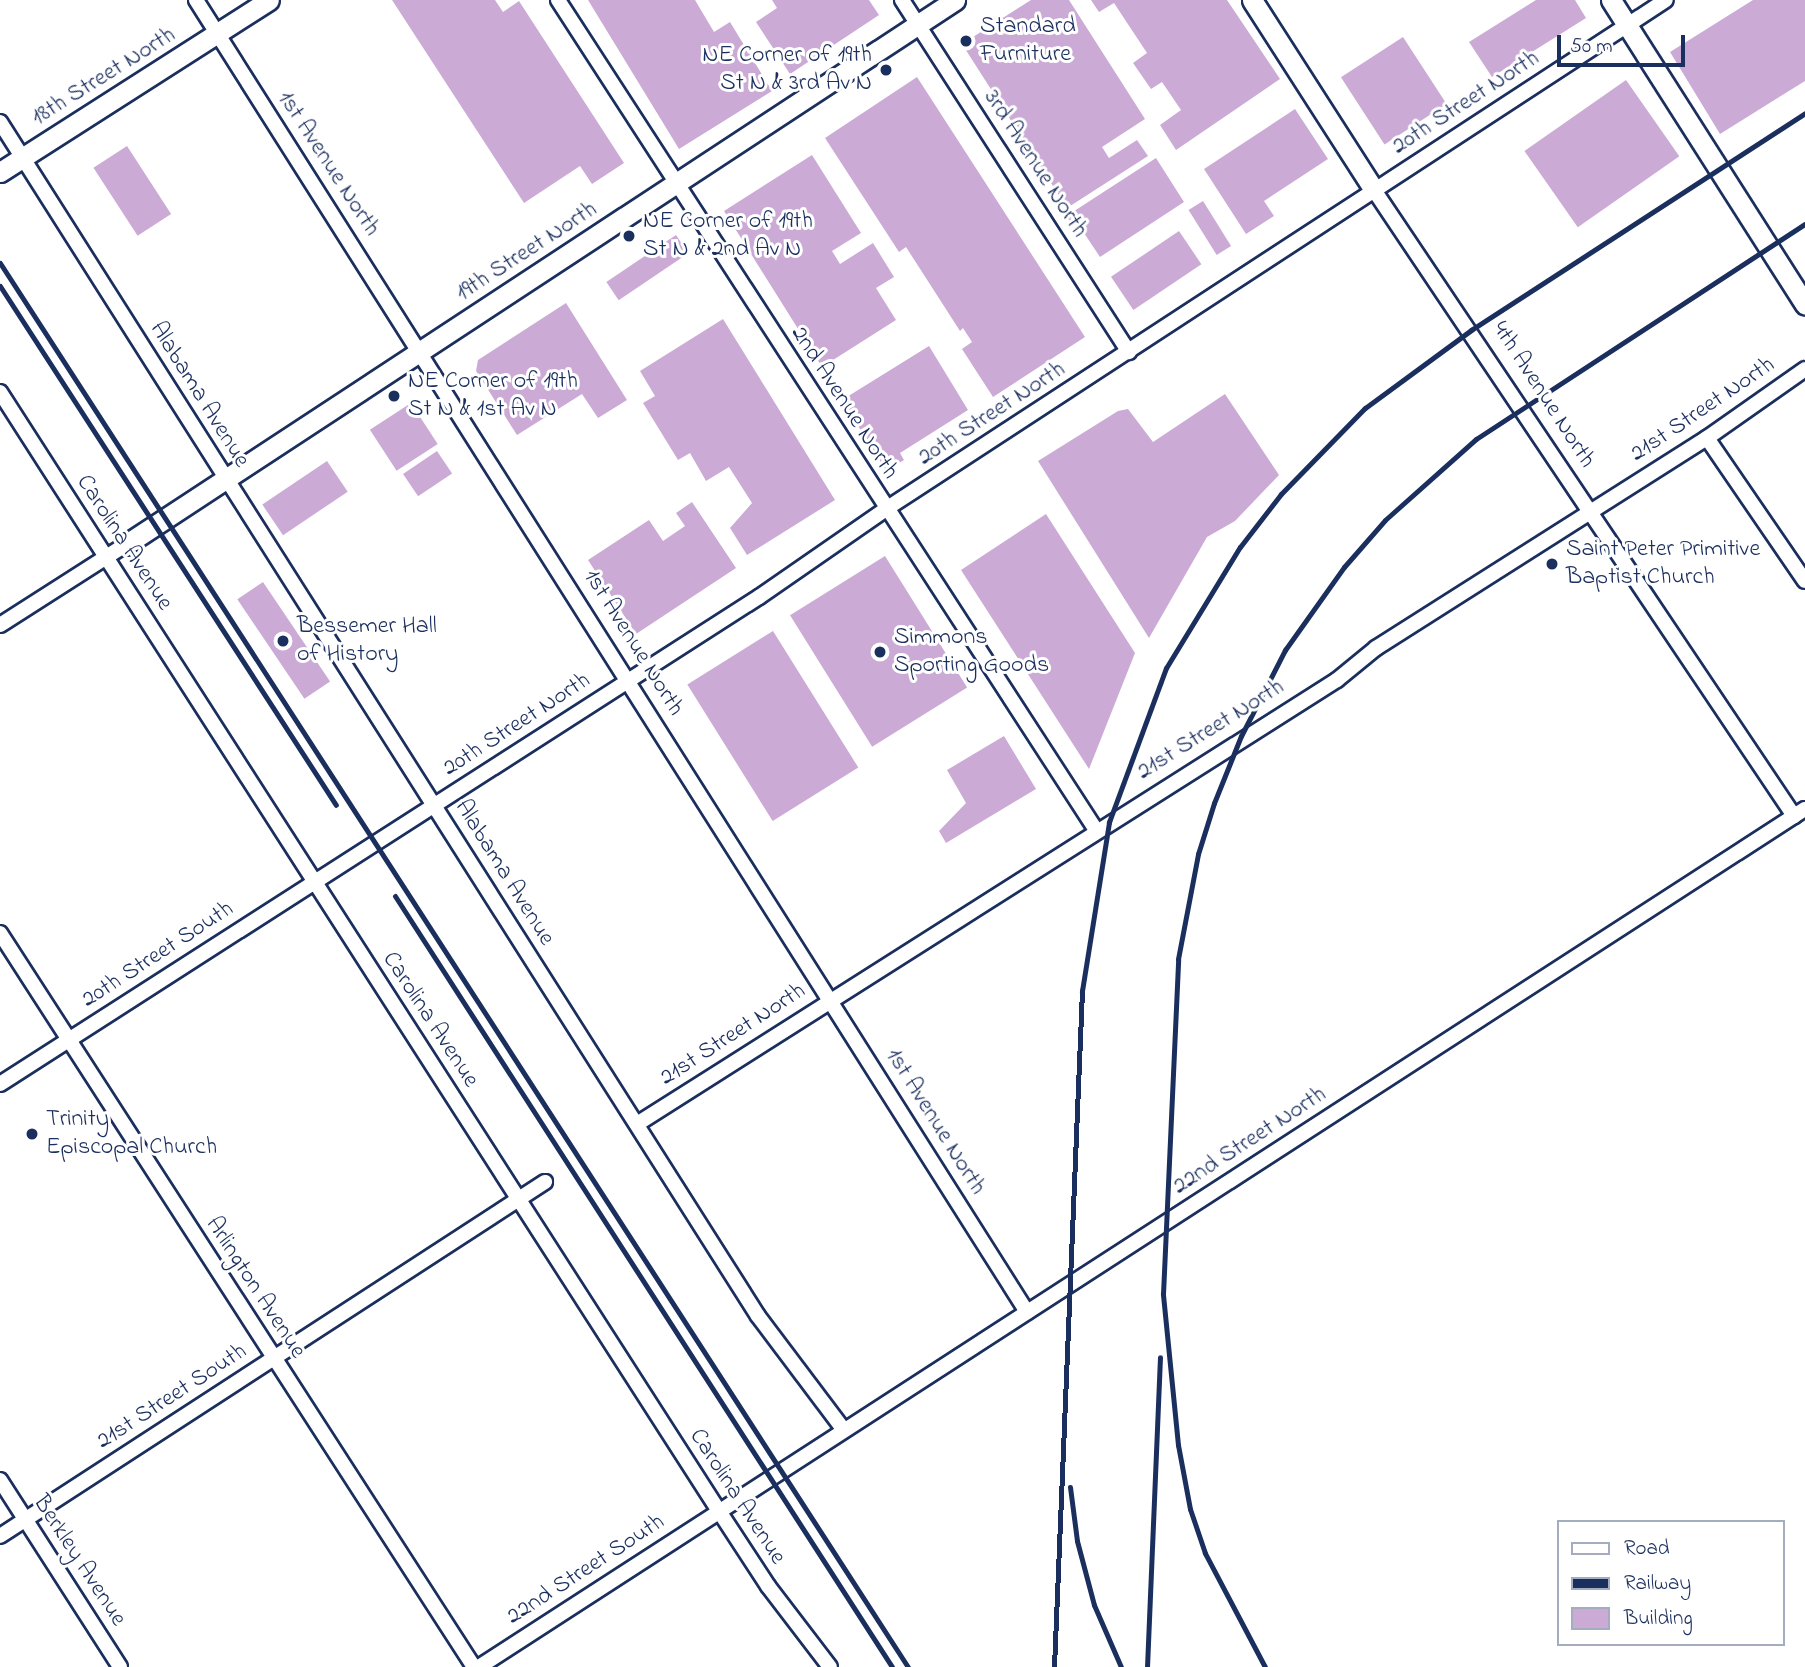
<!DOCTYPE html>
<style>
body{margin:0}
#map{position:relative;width:1805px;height:1667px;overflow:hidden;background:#fff;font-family:"Indie Flower",sans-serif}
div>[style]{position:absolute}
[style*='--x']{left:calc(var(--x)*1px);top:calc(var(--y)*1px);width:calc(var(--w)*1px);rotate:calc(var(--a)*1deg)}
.building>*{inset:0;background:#cbabd6;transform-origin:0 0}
.roads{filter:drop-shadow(2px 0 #1b2f5e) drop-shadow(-2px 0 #1b2f5e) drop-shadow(0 2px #1b2f5e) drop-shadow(0 -2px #1b2f5e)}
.street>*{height:14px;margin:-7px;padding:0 7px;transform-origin:7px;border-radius:7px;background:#fff}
.secondary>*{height:19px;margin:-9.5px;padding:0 9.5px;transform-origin:9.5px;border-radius:9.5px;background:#fff}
.rail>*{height:5px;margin:-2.5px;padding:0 2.5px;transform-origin:2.5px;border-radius:2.5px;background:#1b2f5e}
.dots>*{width:19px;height:19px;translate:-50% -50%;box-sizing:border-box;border:4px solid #fff;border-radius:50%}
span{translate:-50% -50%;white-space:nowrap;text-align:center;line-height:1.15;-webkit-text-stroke:6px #fff;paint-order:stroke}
.poi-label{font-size:24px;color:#1b2f5e}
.left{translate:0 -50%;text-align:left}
.right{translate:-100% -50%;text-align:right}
.street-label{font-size:24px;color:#1b2f5e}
.legend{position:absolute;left:1557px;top:1520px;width:228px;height:126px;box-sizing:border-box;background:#fff;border:2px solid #a4acbf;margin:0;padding:9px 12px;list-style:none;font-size:21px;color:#1b2f5e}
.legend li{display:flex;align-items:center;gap:14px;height:35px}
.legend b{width:35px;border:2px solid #a4acbf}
.scale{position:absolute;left:1557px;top:35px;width:128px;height:32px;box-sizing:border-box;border:4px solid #1b2f5e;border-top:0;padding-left:9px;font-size:21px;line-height:24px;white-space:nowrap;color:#1b2f5e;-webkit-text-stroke:5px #fff;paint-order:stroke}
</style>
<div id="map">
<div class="building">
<div style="clip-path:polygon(392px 0,495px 0,503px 12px,519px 1px,624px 163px,592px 184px,580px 166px,524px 203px)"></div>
<div style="clip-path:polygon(588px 0,695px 0,714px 32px,730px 22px,772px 91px,679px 149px)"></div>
<div style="clip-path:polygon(772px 0,869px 0,879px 15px,790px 74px,756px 22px,777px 8px)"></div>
<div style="clip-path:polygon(1031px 0,1069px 0,1145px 119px,1102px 147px,1109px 158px,1137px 140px,1148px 156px,1067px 208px,962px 44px)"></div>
<div style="clip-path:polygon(1091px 0,1227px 0,1280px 79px,1176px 150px,1160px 125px,1181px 110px,1162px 82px,1151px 89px,1133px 63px,1147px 53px,1114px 3px,1099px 12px)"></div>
<div style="clip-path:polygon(1536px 0,1575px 0,1586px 18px,1492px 77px,1469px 42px)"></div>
<div style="clip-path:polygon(1753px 0,1805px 0,1805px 81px,1720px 134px,1670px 52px)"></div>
<div style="left:1403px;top:37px;width:80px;height:74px;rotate:57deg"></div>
<div style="clip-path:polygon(917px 77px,1085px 337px,993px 397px,962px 349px,972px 342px,963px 328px,960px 331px,906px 247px,899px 252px,825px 138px)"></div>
<div style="left:1626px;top:80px;width:93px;height:124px;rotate:55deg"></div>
<div style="clip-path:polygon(1295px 109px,1328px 159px,1264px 201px,1274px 216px,1246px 234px,1204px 169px)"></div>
<div style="left:127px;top:146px;width:81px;height:40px;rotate:57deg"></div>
<div style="clip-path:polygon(812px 155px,861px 233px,832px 251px,840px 264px,873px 243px,894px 277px,876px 288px,896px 320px,822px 367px,724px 211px)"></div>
<div style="clip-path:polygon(1156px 158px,1184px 202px,1100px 257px,1082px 230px,1065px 217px)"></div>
<div style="left:1203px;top:201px;width:53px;height:17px;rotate:58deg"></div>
<div style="left:1179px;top:231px;width:40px;height:82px;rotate:56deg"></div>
<div style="left:676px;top:235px;width:22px;height:84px;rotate:56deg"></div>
<div style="clip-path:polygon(566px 303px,627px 400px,598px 418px,582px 394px,517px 435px,476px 371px,478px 360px)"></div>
<div style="clip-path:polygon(723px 319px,835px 500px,747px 555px,730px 528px,752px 503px,729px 467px,706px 481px,690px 453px,678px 460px,643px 403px,655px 396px,640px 371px)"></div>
<div style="clip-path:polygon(929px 346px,968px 410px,900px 453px,904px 460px,886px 471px,842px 400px)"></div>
<div style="clip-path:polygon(1225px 394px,1279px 475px,1235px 521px,1207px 537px,1149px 638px,1038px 461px,1118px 411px,1128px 409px,1153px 442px)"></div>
<div style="left:411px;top:403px;width:49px;height:49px;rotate:57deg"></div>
<div style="left:437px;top:451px;width:27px;height:41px;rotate:56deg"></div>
<div style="left:327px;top:461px;width:37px;height:78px;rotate:56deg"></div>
<div style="clip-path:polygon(692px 502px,736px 568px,636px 634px,588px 560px,649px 520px,663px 541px,685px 526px,676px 513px)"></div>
<div style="clip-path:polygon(1046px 514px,1135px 653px,1089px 769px,961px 570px)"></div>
<div style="left:885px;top:556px;width:155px;height:112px;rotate:58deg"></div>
<div style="left:263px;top:582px;width:120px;height:31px;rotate:56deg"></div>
<div style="left:773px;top:631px;width:161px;height:101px;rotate:58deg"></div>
<div style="clip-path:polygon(1004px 736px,1036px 789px,946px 843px,939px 831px,966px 803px,947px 770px)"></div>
</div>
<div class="roads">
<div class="street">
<div style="--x:196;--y:0;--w:1553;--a:57.65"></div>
<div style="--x:558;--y:0;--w:989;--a:57.05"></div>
<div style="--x:902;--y:0;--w:419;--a:57.2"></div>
<div style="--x:0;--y:122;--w:1414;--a:57.59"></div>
<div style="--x:758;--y:1316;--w:141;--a:53"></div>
<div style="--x:1374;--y:190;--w:754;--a:56.14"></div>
<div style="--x:0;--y:392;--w:1330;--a:57.28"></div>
<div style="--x:719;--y:1511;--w:90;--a:56.8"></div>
<div style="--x:768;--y:1586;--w:102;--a:52.6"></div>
<div style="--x:1707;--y:438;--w:173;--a:55.6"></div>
<div style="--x:0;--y:625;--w:148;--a:-32.6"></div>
<div style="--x:0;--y:933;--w:874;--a:57.15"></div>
<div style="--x:0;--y:1084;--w:902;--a:-32.69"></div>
<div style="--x:759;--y:597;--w:155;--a:-34.7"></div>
<div style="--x:886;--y:509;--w:931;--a:-33.13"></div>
<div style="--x:637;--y:1124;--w:829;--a:-32.39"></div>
<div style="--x:1337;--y:680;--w:50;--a:-39.4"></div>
<div style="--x:1376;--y:648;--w:392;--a:-32.4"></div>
<div style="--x:1707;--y:438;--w:120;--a:-35.1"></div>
<div style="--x:0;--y:1480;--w:222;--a:57.3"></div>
<div style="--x:0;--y:1536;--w:650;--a:-33.01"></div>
<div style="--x:479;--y:1667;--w:1579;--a:-32.91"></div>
</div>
<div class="secondary">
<div style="--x:1252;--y:0;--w:226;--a:57.3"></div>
<div style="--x:1611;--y:0;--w:361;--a:57.5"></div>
<div style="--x:0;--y:172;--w:319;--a:-32.6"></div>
<div style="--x:125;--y:545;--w:993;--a:-33.29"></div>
</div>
</div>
<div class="rail">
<div style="--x:0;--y:263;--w:1672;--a:57.11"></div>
<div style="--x:0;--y:286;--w:618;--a:57.08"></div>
<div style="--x:395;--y:896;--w:917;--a:57.19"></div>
<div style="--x:1070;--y:1487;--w:54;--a:82.6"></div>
<div style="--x:1077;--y:1541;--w:66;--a:75.1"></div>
<div style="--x:1094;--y:1605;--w:68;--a:66.5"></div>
<div style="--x:1054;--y:1667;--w:677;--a:-87.63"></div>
<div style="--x:1082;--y:991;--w:171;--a:-80.9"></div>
<div style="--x:1109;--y:822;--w:164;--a:-69.7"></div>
<div style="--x:1166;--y:668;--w:142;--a:-58.6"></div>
<div style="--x:1240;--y:547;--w:67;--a:-52.3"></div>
<div style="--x:1281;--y:494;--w:120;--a:-45.7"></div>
<div style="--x:1365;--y:408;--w:132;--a:-36.3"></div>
<div style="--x:1471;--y:330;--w:398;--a:-33"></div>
<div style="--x:1147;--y:1667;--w:310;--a:-87.6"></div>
<div style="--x:1265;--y:1667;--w:129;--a:-117.8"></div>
<div style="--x:1205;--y:1553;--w:46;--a:-108.8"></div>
<div style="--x:1190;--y:1509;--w:65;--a:-100.6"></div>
<div style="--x:1178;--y:1445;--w:152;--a:-95.7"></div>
<div style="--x:1163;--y:1294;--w:335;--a:-87.4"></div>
<div style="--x:1178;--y:959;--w:107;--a:-79.2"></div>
<div style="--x:1198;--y:854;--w:53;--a:-72.6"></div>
<div style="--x:1214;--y:803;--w:72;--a:-68.1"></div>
<div style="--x:1241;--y:736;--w:97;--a:-62.9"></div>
<div style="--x:1285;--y:650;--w:102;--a:-54.6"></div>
<div style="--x:1344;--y:567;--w:62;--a:-48.9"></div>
<div style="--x:1385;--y:520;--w:122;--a:-41.7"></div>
<div style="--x:1476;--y:439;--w:393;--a:-33.2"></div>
</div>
<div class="dots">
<div style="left:966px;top:41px;background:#1b2f5e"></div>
<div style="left:886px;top:70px;background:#1b2f5e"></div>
<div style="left:629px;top:236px;background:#1b2f5e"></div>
<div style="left:394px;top:396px;background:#1b2f5e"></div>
<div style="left:1552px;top:564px;background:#1b2f5e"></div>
<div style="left:283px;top:641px;background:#1b2f5e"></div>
<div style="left:880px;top:652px;background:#1b2f5e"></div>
<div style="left:32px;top:1134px;background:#1b2f5e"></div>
</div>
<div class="poi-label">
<span class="left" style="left:980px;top:41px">Standard<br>Furniture</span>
<span class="right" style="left:872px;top:70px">NE Corner of 19th<br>St N &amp; 3rd Av N</span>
<span class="left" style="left:643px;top:236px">NE Corner of 19th<br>St N &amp; 2nd Av N</span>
<span class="left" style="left:408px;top:396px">NE Corner of 19th<br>St N &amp; 1st Av N</span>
<span class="left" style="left:1566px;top:564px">Saint Peter Primitive<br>Baptist Church</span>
<span class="left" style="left:297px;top:641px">Bessemer Hall<br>of History</span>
<span class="left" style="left:894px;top:652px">Simmons<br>Sporting Goods</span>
<span class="left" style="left:46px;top:1134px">Trinity<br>Episcopal Church</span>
</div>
<div class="street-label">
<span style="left:104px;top:77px;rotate:-32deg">18th Street North</span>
<span style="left:1466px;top:103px;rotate:-33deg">20th Street North</span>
<span style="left:328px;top:164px;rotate:57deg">1st Avenue North</span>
<span style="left:1035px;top:164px;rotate:57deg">3rd Avenue North</span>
<span style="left:527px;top:252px;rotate:-33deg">19th Street North</span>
<span style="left:199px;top:395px;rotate:58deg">Alabama Avenue</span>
<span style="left:1543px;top:395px;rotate:57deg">4th Avenue North</span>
<span style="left:844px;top:403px;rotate:57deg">2nd Avenue North</span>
<span style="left:1703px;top:410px;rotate:-34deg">21st Street North</span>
<span style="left:992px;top:414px;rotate:-33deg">20th Street North</span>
<span style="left:124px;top:543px;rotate:57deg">Carolina Avenue</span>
<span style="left:633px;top:643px;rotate:58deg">1st Avenue North</span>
<span style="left:517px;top:725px;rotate:-33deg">20th Street North</span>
<span style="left:1211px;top:730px;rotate:-32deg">21st Street North</span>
<span style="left:504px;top:873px;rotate:58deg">Alabama Avenue</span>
<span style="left:158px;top:955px;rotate:-33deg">20th Street South</span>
<span style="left:430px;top:1020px;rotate:57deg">Carolina Avenue</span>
<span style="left:733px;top:1035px;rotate:-33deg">21st Street North</span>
<span style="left:935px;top:1122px;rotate:58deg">1st Avenue North</span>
<span style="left:1250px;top:1141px;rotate:-33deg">22nd Street North</span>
<span style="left:255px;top:1288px;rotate:57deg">Arlington Avenue</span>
<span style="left:172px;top:1397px;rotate:-33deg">21st Street South</span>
<span style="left:737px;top:1497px;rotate:57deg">Carolina Avenue</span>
<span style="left:79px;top:1561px;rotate:57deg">Berkley Avenue</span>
<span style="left:586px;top:1570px;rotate:-33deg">22nd Street South</span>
</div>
<ul class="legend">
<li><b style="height:9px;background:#fff"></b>Road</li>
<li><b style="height:9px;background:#1b2f5e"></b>Railway</li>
<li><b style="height:19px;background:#cbabd6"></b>Building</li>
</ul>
<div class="scale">50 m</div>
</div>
